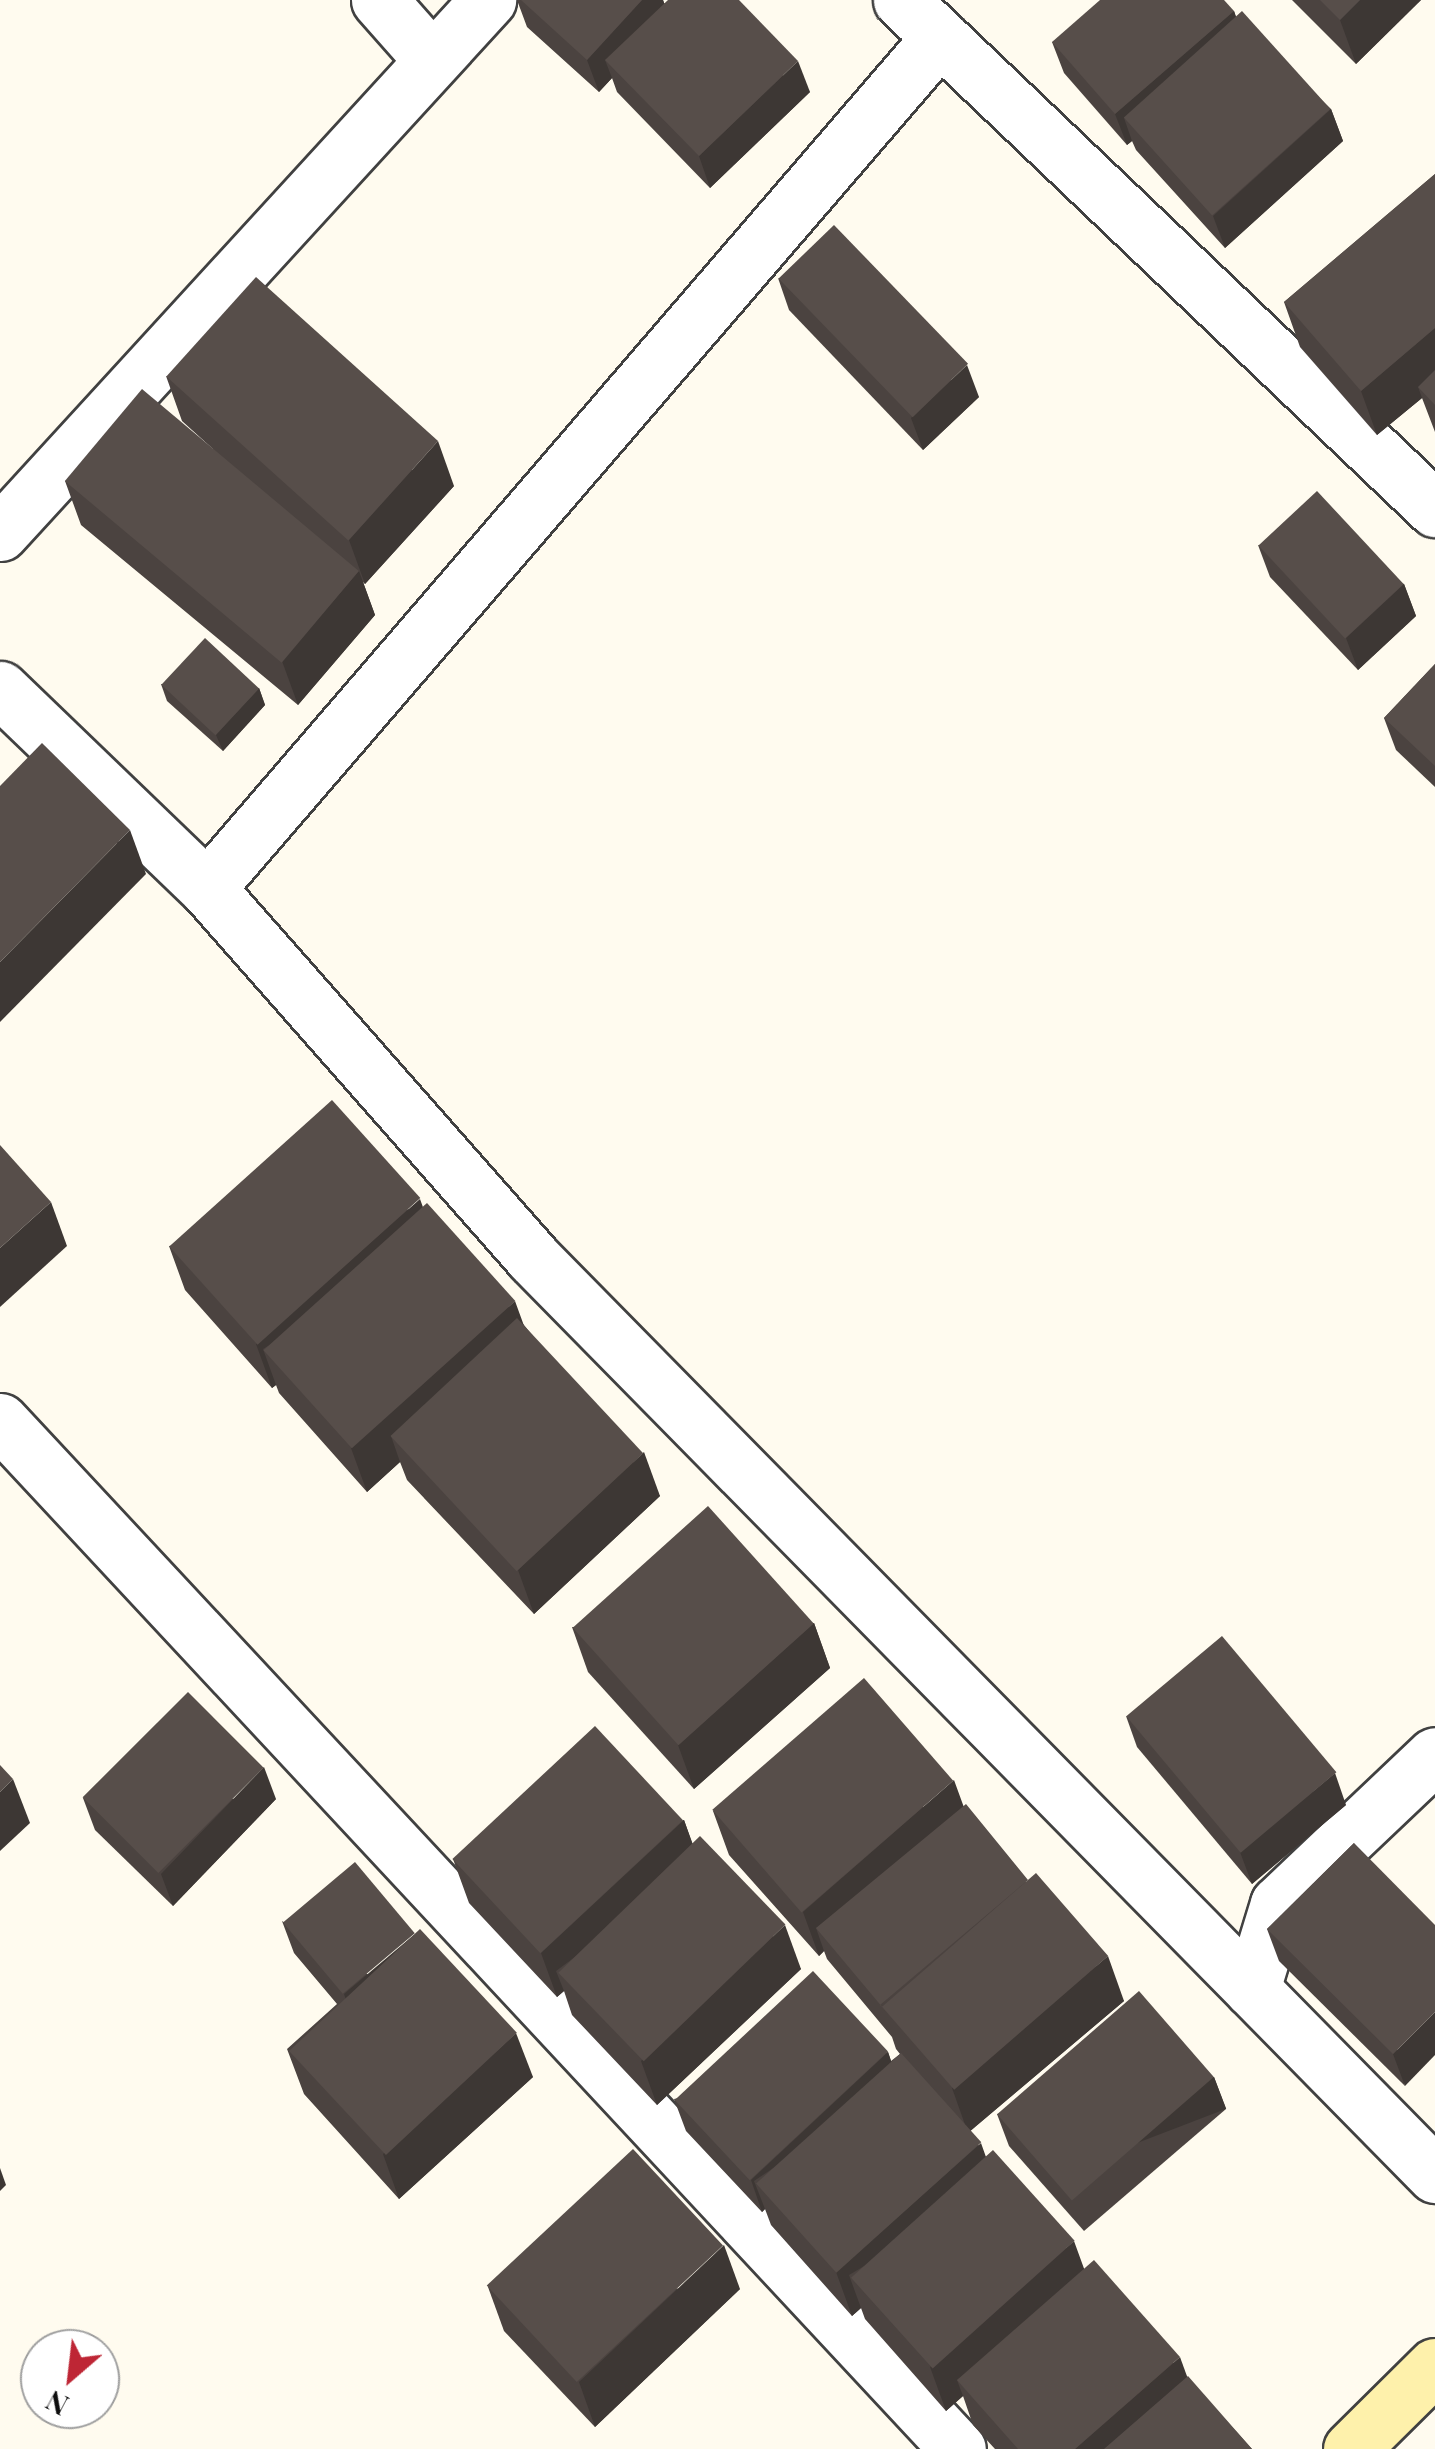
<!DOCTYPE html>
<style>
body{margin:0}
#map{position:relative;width:1435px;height:2449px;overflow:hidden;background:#fffbef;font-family:"Playfair Display",serif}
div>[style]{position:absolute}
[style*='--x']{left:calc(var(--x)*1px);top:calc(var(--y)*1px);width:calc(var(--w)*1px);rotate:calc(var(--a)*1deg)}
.roads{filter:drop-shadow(2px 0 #414141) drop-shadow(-2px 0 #414141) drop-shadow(0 2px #414141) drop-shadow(0 -2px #414141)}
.street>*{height:55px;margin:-27.5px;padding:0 27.5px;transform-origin:27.5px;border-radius:27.5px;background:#fff}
.secondary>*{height:55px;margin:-27.5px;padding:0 27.5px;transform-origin:27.5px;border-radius:27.5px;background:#fef1ab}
.wall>*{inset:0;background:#4b4340}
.shaded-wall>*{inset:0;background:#3d3734;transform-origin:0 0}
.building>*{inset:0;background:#574e4a;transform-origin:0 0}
span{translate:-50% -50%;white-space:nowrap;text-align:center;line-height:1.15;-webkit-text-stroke:10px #fff;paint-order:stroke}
.north{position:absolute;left:20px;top:2329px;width:100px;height:100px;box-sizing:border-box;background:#fff;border:2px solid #9f9f9f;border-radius:50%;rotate:208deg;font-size:28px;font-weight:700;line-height:40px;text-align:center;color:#0e0e0e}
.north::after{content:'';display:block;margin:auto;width:35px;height:45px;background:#be2635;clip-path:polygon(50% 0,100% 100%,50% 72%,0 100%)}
</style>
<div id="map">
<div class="roads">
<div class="street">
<div style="--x:379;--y:0;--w:80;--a:48.5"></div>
<div style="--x:901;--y:0;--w:738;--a:43.63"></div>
<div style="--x:0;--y:533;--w:723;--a:-47.52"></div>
<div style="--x:0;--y:689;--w:287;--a:43.9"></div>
<div style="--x:207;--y:888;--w:492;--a:48.6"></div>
<div style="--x:532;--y:1257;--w:1288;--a:45.47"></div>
<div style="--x:207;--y:888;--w:1123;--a:-49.26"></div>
<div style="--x:0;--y:1421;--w:1405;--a:47.02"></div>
<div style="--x:1252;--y:1989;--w:89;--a:-73"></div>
<div style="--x:1278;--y:1904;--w:216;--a:-43.5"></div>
</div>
<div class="secondary">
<div style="--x:1351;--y:2449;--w:118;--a:-44.7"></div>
</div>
</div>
<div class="wall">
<div style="clip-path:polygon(517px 0,663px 0,664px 3px,810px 92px,710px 188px,617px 92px,612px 78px,599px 92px,527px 27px)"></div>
<div style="clip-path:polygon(1292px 0,1421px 0,1356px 64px)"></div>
<div style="clip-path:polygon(1234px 11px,1236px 17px,1331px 109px,1343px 141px,1225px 248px,1136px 150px,1132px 141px,1127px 145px,1064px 73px,1052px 42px)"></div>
<div style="clip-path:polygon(1435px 174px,1435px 432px,1422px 398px,1377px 435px,1300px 347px,1284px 302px)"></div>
<div style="clip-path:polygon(778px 278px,979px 397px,923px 450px,789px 310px)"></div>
<div style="clip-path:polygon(166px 376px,454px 486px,365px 584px,363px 582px,375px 615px,298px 705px,81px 525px,65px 481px,213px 449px,182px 421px)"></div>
<div style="clip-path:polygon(1258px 545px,1404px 584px,1416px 616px,1358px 670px,1270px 577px)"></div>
<div style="clip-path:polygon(1435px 664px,1435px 787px,1396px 750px,1384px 718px)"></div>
<div style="clip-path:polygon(161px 684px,259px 688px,265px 705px,223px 751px,167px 701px)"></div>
<div style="clip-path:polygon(423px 1207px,524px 1325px,660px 1496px,534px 1614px,407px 1480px,400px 1462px,367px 1492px,279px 1393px,276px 1385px,272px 1388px,185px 1290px,169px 1246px)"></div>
<div style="clip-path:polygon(814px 1623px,830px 1668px,694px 1789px,588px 1672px,572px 1627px)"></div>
<div style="clip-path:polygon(1126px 1716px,1346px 1805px,1252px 1884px,1137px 1747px)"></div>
<div style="clip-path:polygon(83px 1798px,276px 1799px,173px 1906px,95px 1830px)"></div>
<div style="clip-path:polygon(963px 1806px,1124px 2001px,970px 2131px,985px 2156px,1084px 2269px,1187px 2377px,1252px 2449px,995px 2449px,973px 2425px,963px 2396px,946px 2411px,865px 2319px,861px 2308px,852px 2316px,771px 2225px,765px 2209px,762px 2212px,686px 2131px,674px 2099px,888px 2052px,891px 2061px,900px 2054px,896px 2049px,892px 2037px,827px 1959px,824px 1951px,819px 1956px,729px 1855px,713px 1811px)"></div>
<div style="clip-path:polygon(684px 1820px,692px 1843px,801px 1969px,657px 2105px,572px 2015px,564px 1991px,557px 1997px,469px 1903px,453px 1859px)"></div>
<div style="clip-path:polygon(1354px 1843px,1405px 2086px,1279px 1961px,1267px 1929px)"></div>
<div style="clip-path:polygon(282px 1921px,533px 2077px,399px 2199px,304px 2094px,287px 2049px,337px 2004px,294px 1953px)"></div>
<div style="clip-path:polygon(1214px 2077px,1226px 2109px,1084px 2231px,1009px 2146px,997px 2114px)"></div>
<div style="clip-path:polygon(488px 2287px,740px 2289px,595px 2427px,504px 2331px)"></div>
</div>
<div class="shaded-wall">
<div style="clip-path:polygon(642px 0,663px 0,669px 16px,605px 60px,612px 78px,599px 92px,587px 60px)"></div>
<div style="clip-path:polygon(1360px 0,1421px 0,1356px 64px,1340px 20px)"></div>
<div style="clip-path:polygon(1234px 11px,1245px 43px,1124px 118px,1132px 141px,1127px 145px,1115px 114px)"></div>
<div style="clip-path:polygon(798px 61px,810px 92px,710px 188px,699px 156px)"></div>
<div style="clip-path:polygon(1331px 109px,1343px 141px,1225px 248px,1213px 216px)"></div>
<div style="clip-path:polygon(1435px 328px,1435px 386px,1418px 387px,1422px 398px,1377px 435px,1361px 391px)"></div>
<div style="clip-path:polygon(967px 365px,979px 397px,923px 450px,911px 418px)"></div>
<div style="clip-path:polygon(438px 441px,454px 486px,365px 584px,349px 540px)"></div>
<div style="clip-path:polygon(359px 571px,375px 615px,298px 705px,282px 661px)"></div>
<div style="clip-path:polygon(1404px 584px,1416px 616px,1358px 670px,1346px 638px)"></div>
<div style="clip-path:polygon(259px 688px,265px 705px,223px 751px,216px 735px)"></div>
<div style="clip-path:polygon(130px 830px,146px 874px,0 1022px,0 962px)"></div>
<div style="clip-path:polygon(420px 1199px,436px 1243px,263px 1349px,276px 1385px,272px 1388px,256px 1344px)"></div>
<div style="clip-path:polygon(51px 1202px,67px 1246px,0 1307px,0 1248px)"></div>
<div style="clip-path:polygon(515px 1301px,531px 1345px,391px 1436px,400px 1462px,367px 1492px,351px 1448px)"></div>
<div style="clip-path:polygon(644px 1452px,660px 1496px,534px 1614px,518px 1570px)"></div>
<div style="clip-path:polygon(814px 1623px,830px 1668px,694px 1789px,678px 1745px)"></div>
<div style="clip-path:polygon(264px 1767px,276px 1799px,173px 1906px,161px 1874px)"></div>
<div style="clip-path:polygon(1335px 1773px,1346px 1805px,1252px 1884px,1240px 1852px)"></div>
<div style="clip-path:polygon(13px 1779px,30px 1823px,0 1851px,0 1792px)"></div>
<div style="clip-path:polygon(954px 1780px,970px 1824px,816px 1928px,824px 1951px,819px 1956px,803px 1912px)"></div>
<div style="clip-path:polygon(684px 1820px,700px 1864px,556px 1971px,564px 1991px,557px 1997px,541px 1953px)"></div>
<div style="clip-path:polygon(785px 1925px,801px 1969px,657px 2105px,641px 2061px)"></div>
<div style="clip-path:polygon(415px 1934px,355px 2025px,344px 1994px)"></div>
<div style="clip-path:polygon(1108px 1956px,1124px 2001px,968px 2133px,952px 2088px)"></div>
<div style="clip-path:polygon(1435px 2012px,1435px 2055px,1405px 2086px,1393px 2054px)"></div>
<div style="clip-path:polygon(516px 2033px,533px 2077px,399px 2199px,383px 2154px)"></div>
<div style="clip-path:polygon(888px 2052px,899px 2084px,754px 2181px,765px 2209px,762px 2212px,751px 2180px)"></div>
<div style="left:1214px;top:2077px;width:34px;height:187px;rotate:69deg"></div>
<div style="clip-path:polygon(981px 2143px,997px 2188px,849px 2275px,861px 2308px,852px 2316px,836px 2272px)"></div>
<div style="clip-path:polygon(0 2168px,6px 2185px,0 2191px)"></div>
<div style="clip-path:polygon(1074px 2241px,1090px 2285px,957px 2380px,963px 2396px,946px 2411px,930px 2367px)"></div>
<div style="clip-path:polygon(724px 2245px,740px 2289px,595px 2427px,579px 2382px)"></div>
<div style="clip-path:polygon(1180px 2357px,1196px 2401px,1141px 2449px,1075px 2449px)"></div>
</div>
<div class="building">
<div style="clip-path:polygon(521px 0,642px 0,587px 60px)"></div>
<div style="clip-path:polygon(668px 0,739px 0,798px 61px,699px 156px,605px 60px)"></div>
<div style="clip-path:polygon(1100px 0,1224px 0,1234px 11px,1115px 114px,1052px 42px)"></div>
<div style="clip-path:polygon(1320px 0,1360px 0,1340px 20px)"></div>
<div style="left:1242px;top:11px;width:132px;height:159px;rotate:48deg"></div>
<div style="clip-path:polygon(1435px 174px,1435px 328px,1361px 391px,1284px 302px)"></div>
<div style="left:834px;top:225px;width:193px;height:77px;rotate:46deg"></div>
<div style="left:256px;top:277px;width:245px;height:134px;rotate:42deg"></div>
<div style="clip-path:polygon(1435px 370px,1435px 405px,1418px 387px)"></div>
<div style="left:142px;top:389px;width:283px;height:120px;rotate:40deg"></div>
<div style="left:1317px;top:491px;width:127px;height:80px;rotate:47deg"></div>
<div style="left:205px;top:638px;width:74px;height:64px;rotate:43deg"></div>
<div style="clip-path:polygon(1435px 664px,1435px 766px,1384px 718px)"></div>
<div style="clip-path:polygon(42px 743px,130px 830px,0 962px,0 786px)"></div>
<div style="left:332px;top:1100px;width:132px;height:219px;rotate:48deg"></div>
<div style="clip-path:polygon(0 1145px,51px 1202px,0 1248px)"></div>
<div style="left:427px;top:1203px;width:132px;height:220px;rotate:48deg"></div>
<div style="left:517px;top:1318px;width:185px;height:173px;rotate:47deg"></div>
<div style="left:708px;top:1506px;width:158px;height:182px;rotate:48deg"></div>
<div style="left:1222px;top:1636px;width:178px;height:125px;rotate:50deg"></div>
<div style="left:864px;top:1678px;width:136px;height:201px;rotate:49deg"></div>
<div style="left:188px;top:1692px;width:107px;height:149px;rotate:45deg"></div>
<div style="left:595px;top:1726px;width:129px;height:195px;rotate:47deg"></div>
<div style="clip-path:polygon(0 1765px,13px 1779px,0 1792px)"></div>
<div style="clip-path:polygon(966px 1804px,1028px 1880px,880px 2005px,883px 2008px,816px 1928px)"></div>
<div style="left:700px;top:1836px;width:123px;height:197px;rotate:46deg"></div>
<div style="clip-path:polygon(1354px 1843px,1435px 1925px,1435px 2012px,1393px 2054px,1267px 1929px)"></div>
<div style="left:355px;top:1862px;width:93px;height:94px;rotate:50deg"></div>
<div style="left:1036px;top:1873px;width:110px;height:204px;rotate:49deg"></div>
<div style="left:420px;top:1929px;width:142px;height:179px;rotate:47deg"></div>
<div style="left:813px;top:1971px;width:110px;height:189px;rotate:47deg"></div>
<div style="left:1139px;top:1991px;width:114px;height:188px;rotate:49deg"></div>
<div style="left:901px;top:2053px;width:120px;height:195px;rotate:48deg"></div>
<div style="left:633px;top:2149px;width:132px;height:200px;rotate:47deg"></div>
<div style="left:993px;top:2150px;width:122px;height:191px;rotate:48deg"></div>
<div style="clip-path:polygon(1094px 2260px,1180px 2357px,1075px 2449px,1018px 2449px,957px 2380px)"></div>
<div style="clip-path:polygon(1188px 2376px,1252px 2449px,1104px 2449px)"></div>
</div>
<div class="north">N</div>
</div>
